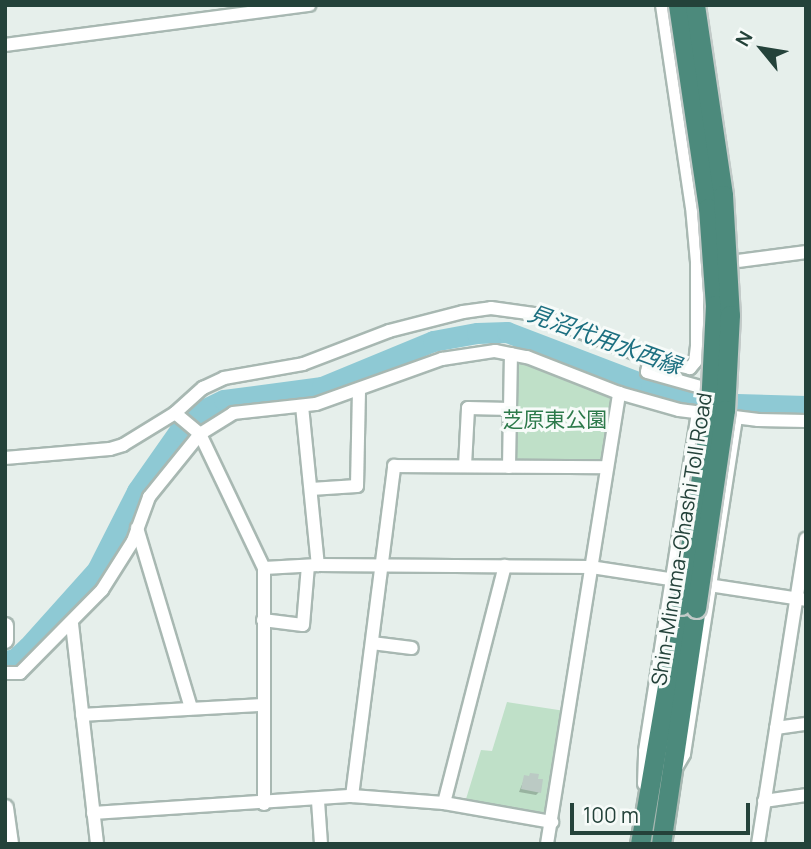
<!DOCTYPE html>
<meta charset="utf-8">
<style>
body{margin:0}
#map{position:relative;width:811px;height:849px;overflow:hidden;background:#e6efeb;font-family:Manrope,"Noto Sans JP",sans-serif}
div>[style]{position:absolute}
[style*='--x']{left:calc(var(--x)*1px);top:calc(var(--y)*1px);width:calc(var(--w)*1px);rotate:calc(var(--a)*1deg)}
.green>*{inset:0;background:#bfe0c8}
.shadow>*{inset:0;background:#0003}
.river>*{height:21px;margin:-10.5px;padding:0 10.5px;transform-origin:10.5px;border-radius:10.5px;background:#8ec9d4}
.building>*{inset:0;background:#bbcac4}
.roads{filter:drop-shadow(2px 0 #a8b8b2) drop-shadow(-2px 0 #a8b8b2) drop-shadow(0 2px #a8b8b2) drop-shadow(0 -2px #a8b8b2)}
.minor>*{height:12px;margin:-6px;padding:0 6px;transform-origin:6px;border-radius:6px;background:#fff}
.tertiary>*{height:16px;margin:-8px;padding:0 8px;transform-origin:8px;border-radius:8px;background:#fff}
.trunk>*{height:19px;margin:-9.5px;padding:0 9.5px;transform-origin:9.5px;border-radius:9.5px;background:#4c8a7c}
.bridges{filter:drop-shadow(2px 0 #c2cac8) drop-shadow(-2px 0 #c2cac8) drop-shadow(0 2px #c2cac8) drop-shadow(0 -2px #c2cac8)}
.trunk-bridge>*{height:19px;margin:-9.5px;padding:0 9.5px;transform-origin:9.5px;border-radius:9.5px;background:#4c8a7c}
span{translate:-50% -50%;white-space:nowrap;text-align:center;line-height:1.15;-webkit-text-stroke:6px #f7fbf9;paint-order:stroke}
.park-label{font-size:21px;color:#2d7a4b}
.street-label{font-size:21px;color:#24423a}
.water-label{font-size:23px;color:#1c6f80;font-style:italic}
.frame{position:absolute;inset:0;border:7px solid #24423a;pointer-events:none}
.north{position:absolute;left:727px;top:14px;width:70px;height:70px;-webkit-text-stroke:5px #f7fbf9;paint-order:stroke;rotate:300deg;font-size:19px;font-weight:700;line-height:28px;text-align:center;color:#24423a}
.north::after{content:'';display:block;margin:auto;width:24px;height:32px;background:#24423a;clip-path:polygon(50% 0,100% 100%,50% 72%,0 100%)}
.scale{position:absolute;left:570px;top:803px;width:180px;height:32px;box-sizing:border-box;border:4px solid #24423a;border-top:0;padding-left:9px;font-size:21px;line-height:24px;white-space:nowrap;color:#24423a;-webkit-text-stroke:5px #f7fbf9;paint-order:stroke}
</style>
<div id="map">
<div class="green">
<div style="clip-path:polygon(515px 357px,607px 394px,611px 399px,602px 460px,596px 463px,511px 460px)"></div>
<div style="clip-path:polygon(507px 702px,565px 711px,550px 810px,546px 813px,466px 799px,481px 750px,492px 751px)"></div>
</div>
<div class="shadow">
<div style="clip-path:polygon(525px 777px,536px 780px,539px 792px,536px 795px,519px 792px)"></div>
</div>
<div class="river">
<div style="--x:737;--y:404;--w:69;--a:1.7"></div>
<div style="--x:5;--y:661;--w:10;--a:-11"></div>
<div style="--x:15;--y:659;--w:18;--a:-43"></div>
<div style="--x:28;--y:647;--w:103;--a:-48.1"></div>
<div style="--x:97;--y:570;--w:89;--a:-63.1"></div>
<div style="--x:137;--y:491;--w:73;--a:-55"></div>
<div style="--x:179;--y:431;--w:30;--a:-42"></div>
<div style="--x:201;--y:411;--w:25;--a:-26"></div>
<div style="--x:224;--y:400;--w:99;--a:-7.6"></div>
<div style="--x:322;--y:387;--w:120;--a:-22.5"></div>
<div style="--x:433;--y:341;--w:45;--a:-10.3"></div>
<div style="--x:477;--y:333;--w:30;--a:-2"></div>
<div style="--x:507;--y:332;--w:154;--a:20.9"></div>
<div style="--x:651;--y:387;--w:48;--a:14.6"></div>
</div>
<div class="building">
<div style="clip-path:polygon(530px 773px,539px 774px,538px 779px,543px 779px,541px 793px,521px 789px,524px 775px,529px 776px)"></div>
</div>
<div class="roads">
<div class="minor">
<div style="--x:662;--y:5;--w:204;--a:81.6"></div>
<div style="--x:692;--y:207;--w:55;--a:84.8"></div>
<div style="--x:697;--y:262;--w:84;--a:90"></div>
<div style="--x:697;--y:346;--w:16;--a:97"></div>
<div style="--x:695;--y:362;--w:8;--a:130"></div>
<div style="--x:690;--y:368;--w:41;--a:-167.3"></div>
<div style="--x:650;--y:359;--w:13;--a:103"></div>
<div style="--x:647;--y:372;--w:63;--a:15.6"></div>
<div style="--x:708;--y:389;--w:8;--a:90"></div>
<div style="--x:5;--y:45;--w:307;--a:-7.5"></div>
<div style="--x:723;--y:263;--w:84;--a:-7.5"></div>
<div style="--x:302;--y:406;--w:160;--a:84.3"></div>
<div style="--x:175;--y:413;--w:38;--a:-42"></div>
<div style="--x:203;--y:388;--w:23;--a:-25"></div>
<div style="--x:224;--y:378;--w:80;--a:-10"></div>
<div style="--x:303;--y:364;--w:92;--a:-21"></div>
<div style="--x:389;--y:331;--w:76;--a:-14.4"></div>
<div style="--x:463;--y:312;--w:28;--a:-8"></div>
<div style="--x:491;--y:308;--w:43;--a:7.9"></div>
<div style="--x:534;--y:314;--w:124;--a:21.2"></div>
<div style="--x:5;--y:458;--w:105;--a:-4.9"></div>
<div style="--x:110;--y:449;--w:14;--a:-17"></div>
<div style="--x:123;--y:445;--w:61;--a:-31.6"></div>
<div style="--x:175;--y:413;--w:33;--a:40"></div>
<div style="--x:200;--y:434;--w:148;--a:64.5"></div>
<div style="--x:264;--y:568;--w:236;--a:90"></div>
<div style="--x:465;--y:466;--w:58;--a:-87"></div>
<div style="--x:468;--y:408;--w:42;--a:1.4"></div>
<div style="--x:509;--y:467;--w:113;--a:-89"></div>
<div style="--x:311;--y:489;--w:46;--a:-3.7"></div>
<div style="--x:357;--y:486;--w:95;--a:-88.8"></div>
<div style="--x:137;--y:528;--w:188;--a:73.3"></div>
<div style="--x:264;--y:568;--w:54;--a:-3.2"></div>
<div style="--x:318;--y:565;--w:273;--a:0.4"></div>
<div style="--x:591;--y:567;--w:218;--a:8.7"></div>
<div style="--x:263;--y:620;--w:40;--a:7.1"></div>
<div style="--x:303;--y:625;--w:59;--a:-85.2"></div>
<div style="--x:72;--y:624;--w:221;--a:83.5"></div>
<div style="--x:372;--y:643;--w:40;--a:7.1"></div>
<div style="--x:5;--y:673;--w:15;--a:0"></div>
<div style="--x:20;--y:673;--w:117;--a:-45.3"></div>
<div style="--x:102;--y:590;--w:58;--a:-57.7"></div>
<div style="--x:133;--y:541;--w:47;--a:-70"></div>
<div style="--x:149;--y:497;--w:81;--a:-51"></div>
<div style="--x:200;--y:434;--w:39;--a:-32"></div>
<div style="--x:233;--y:413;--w:83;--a:-6.2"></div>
<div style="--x:316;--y:404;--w:134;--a:-19.7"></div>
<div style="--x:442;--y:359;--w:54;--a:-8.6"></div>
<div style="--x:495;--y:351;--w:33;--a:11"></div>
<div style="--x:527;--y:357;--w:99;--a:21.4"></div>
<div style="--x:619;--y:393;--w:62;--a:15.8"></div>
<div style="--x:679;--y:410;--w:80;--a:7.2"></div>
<div style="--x:758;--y:420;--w:48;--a:1.2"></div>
<div style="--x:82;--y:715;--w:180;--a:-3.2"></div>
<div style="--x:776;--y:728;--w:30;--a:-8"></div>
<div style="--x:676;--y:768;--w:16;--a:-60"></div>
<div style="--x:684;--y:754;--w:340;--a:-81.2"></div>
<div style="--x:644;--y:784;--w:33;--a:-88"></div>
<div style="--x:645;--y:751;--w:342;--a:-81.1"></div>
<div style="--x:352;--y:796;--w:333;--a:-82.7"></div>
<div style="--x:394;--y:466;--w:213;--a:0.3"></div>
<div style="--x:318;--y:801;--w:43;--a:86"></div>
<div style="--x:764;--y:801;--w:42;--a:-8.1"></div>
<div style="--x:444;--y:803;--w:245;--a:-75.6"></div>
<div style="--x:93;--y:813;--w:260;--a:-3.8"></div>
<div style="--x:352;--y:796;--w:92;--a:4.4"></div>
<div style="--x:444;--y:803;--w:110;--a:10"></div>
<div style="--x:547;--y:844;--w:457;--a:-80.9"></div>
<div style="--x:758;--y:844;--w:309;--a:-81.1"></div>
</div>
<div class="tertiary">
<div style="--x:5;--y:626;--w:14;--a:90"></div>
<div style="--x:5;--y:808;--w:36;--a:82"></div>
</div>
<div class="trunk">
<div style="--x:640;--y:844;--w:242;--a:-80.3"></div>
<div style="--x:661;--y:844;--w:239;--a:-81.6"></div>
</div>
</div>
<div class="bridges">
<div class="trunk-bridge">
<div style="--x:678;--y:5;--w:205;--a:81.6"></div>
<div style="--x:708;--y:208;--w:97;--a:85.9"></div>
<div style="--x:715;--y:305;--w:121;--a:92.8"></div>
<div style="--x:709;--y:426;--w:181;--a:98.9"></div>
<div style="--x:695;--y:5;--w:192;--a:81.6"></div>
<div style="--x:723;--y:195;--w:120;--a:86.7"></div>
<div style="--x:730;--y:315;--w:95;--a:93"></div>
<div style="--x:725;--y:410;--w:200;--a:98.3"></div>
</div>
</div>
<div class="park-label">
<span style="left:555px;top:419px">芝原東公園</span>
</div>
<div class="street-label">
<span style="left:681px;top:539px;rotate:-81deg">Shin-Minuma-Ohashi Toll Road</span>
</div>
<div class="water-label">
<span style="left:605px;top:339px;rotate:20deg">見沼代用水西縁</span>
</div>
<div class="frame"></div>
<div class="north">N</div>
<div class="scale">100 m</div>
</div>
